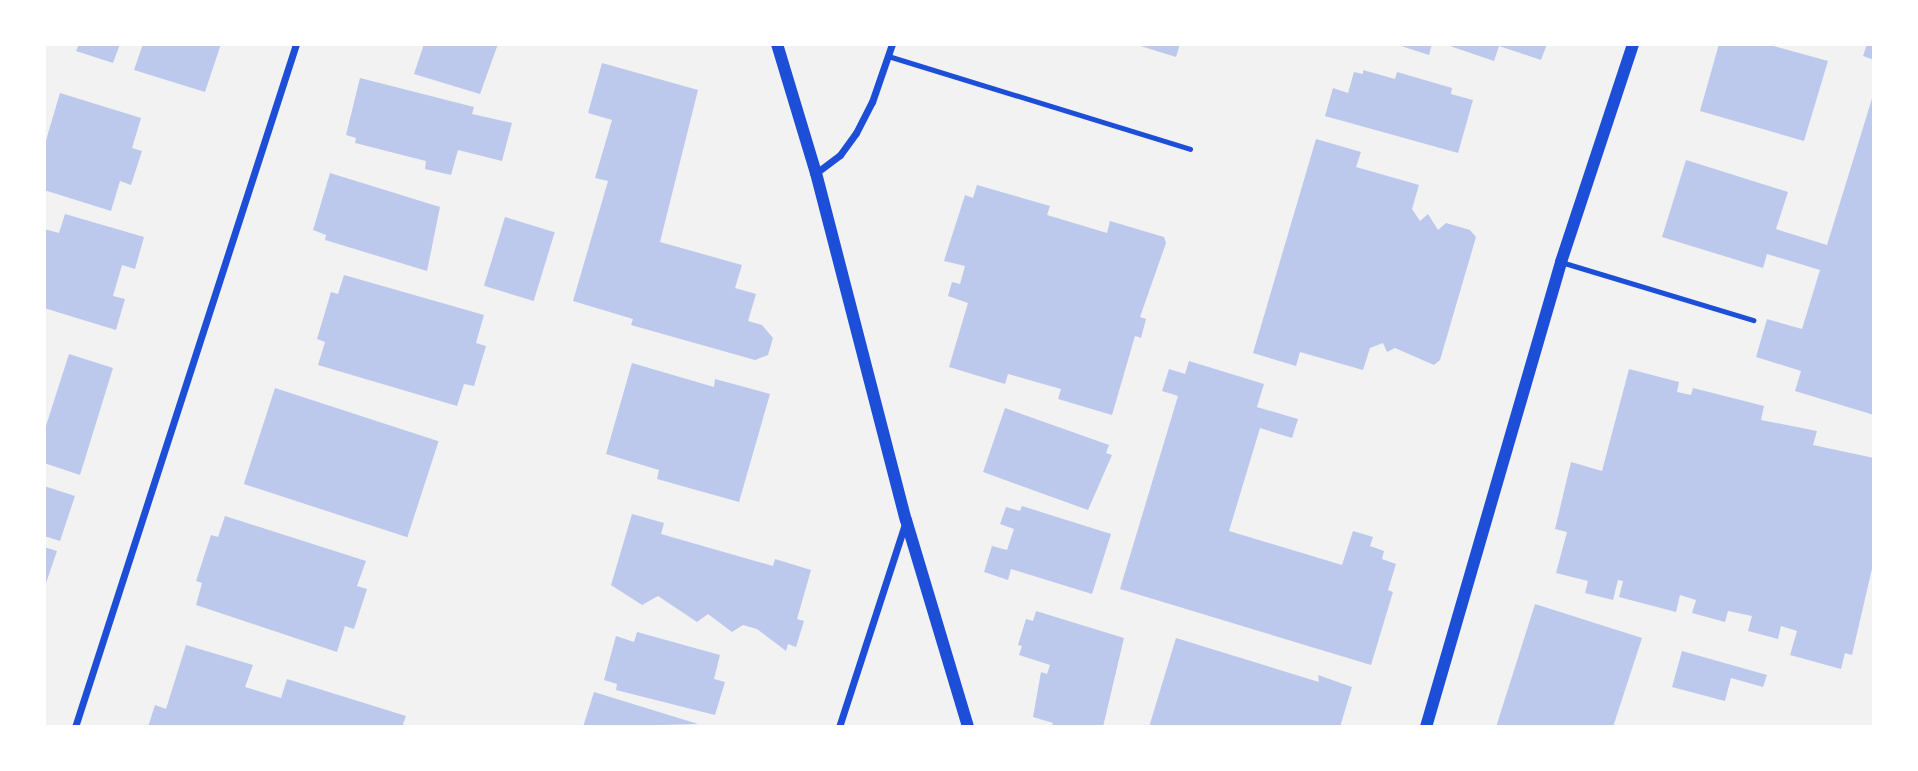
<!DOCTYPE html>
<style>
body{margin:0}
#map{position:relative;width:1918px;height:771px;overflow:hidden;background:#f2f2f2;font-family:"Zilla Slab",serif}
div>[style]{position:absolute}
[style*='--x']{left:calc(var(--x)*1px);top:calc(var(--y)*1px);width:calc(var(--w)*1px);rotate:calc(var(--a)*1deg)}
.building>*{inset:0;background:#bdc9ec;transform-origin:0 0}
.service>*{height:5px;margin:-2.5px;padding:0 2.5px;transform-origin:2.5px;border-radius:2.5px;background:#1d4ed8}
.minor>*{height:7px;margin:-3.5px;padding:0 3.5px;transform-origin:3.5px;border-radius:3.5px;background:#1d4ed8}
.tertiary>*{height:12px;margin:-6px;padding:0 6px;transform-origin:6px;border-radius:6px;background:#1d4ed8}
span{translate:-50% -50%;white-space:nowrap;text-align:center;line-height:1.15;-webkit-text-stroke:6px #fff;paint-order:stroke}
.frame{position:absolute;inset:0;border:46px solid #fff;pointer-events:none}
</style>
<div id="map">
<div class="building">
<div style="clip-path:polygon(79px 44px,120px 44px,113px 63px,76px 51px)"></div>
<div style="clip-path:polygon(143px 44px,221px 44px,205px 92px,134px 70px)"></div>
<div style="clip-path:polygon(424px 44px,498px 44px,480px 94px,414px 74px)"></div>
<div style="clip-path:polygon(1134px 44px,1180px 44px,1176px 57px)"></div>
<div style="clip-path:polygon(1395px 44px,1432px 44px,1429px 55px)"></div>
<div style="clip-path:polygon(1444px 44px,1547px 44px,1541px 60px,1499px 46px,1494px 61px)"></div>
<div style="clip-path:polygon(1719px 44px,1766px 44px,1828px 61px,1804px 141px,1700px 111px)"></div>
<div style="clip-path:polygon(1867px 44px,1874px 44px,1874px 60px,1863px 56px)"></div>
<div style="clip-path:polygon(602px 63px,698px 90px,660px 242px,742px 265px,735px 288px,756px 294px,748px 321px,762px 325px,773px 338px,768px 355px,755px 360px,631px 325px,633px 319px,573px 301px,608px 181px,595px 178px,612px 120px,588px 113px)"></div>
<div style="clip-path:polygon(1363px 70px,1395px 79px,1397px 72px,1452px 88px,1451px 94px,1473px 100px,1458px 153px,1325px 116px,1333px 88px,1348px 93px,1354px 72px,1363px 74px)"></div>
<div style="clip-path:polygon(360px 78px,474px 107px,472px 114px,512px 123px,502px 161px,458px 150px,451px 175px,425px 169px,426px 161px,355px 143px,356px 138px,346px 135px)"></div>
<div style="clip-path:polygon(1874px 92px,1874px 415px,1795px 391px,1801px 371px,1756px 357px,1767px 319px,1802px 329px,1820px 270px,1767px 254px,1763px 268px,1662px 237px,1686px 160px,1788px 192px,1776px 229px,1827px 245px)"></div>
<div style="clip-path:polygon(60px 93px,141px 118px,132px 148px,142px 151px,131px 185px,120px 181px,111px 211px,44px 190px,44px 147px)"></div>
<div style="clip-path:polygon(1316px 139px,1361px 152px,1356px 167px,1419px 185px,1412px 209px,1420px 221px,1428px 214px,1438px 230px,1446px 223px,1470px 230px,1476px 237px,1440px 360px,1434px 365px,1395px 348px,1387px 352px,1383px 343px,1370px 348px,1363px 370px,1300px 352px,1296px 366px,1253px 353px)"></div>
<div style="clip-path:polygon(330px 173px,440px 207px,427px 271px,325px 240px,326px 235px,313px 230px)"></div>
<div style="clip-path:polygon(977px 185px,1050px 206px,1047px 215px,1107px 233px,1110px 221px,1164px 237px,1166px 243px,1140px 317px,1146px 319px,1141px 338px,1135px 336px,1112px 415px,1058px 399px,1061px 389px,1008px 374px,1005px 384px,949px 367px,968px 303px,948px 296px,952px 282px,960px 284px,965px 266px,944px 261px,965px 195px,973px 198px)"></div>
<div style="clip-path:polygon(65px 214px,144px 237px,135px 269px,122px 265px,113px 296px,125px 299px,116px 330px,44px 308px,44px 229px,59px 233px)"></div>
<div style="left:505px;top:217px;width:52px;height:72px;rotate:17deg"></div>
<div style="clip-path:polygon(344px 275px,484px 315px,476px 343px,486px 346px,474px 386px,464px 384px,457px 406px,318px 365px,325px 342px,317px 339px,331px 292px,338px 294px)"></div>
<div style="clip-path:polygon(69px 354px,113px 368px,80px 475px,44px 463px,44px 432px)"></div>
<div style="clip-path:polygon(1189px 361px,1264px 384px,1257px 407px,1298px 419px,1292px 438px,1260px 428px,1229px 531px,1342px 565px,1353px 531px,1373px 537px,1370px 546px,1384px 551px,1382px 559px,1396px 564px,1388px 590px,1393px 592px,1371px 665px,1120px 589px,1178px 396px,1162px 391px,1169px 369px,1185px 374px)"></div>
<div style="clip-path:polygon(632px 363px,714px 387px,715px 379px,770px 394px,739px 502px,657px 479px,659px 470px,606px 454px)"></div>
<div style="clip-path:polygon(1629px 369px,1679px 382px,1677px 392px,1691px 395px,1693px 388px,1764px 406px,1761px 420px,1817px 431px,1813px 445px,1874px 458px,1874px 560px,1852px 655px,1845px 653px,1841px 669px,1790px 655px,1797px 631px,1781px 626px,1778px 639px,1748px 631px,1752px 616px,1728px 611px,1725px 622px,1692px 613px,1696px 600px,1680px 595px,1676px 612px,1619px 597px,1623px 581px,1618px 580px,1613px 600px,1585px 593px,1588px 581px,1556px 573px,1567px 532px,1555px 529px,1571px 462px,1602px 471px)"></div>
<div style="left:275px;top:388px;width:172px;height:101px;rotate:18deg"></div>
<div style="clip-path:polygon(1005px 408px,1109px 445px,1106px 453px,1112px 455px,1088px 510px,983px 472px)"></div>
<div style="clip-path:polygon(44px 486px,75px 496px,60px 541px,44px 536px)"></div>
<div style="clip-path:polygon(1022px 506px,1111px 534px,1092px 594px,1011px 569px,1008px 580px,984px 572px,992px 546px,1007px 550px,1014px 529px,1000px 524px,1006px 507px,1020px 511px)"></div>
<div style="clip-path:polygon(632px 514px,664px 523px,661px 534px,773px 566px,775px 559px,811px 570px,797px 619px,804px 621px,796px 647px,788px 644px,786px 651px,757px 629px,743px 625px,732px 632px,708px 614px,697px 622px,658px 596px,642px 605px,611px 585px)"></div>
<div style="clip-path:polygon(225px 516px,366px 561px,357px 586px,367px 589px,354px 629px,345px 626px,337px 652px,196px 605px,202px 583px,196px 581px,211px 535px,218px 537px)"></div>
<div style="clip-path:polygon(44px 547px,57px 551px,44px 589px)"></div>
<div style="clip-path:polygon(1535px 604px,1642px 638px,1613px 727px,1496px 727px)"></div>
<div style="clip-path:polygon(1036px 611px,1124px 638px,1103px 727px,1051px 727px,1053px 723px,1033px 717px,1041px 672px,1047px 674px,1050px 665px,1019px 655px,1022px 646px,1018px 645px,1026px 619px,1033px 621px)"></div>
<div style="clip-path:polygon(637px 632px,720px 655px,714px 679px,725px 682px,715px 715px,616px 690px,617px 684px,604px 680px,616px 636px,634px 642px)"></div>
<div style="clip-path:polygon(1176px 638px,1319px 682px,1318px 675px,1352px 687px,1340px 727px,1149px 727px)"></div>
<div style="clip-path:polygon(186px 645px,253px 665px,245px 687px,281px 698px,287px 679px,406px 716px,402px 727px,148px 727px,155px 705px,166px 709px)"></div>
<div style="clip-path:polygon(1682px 651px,1767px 675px,1763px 687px,1731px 678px,1725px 701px,1672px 687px)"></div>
<div style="clip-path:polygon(594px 692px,698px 724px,583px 727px)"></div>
</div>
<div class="service">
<div style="--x:888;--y:56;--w:316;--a:17.1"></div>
<div style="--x:1561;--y:262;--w:201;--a:16.8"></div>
</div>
<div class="minor">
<div style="--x:816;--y:173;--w:30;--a:-37"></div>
<div style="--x:840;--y:155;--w:27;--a:-54"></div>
<div style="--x:856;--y:133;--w:35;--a:-63"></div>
<div style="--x:872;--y:102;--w:61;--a:-71"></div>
<div style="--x:75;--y:727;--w:718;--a:-72.07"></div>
<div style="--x:839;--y:727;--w:213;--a:-72"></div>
</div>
<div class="tertiary">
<div style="--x:777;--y:44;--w:135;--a:73.2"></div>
<div style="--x:816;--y:173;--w:358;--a:75.5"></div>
<div style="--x:906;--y:520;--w:216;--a:73.3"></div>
<div style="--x:1426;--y:727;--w:484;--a:-73.8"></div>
<div style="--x:1561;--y:262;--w:230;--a:-71.7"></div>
</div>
<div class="frame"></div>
</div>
